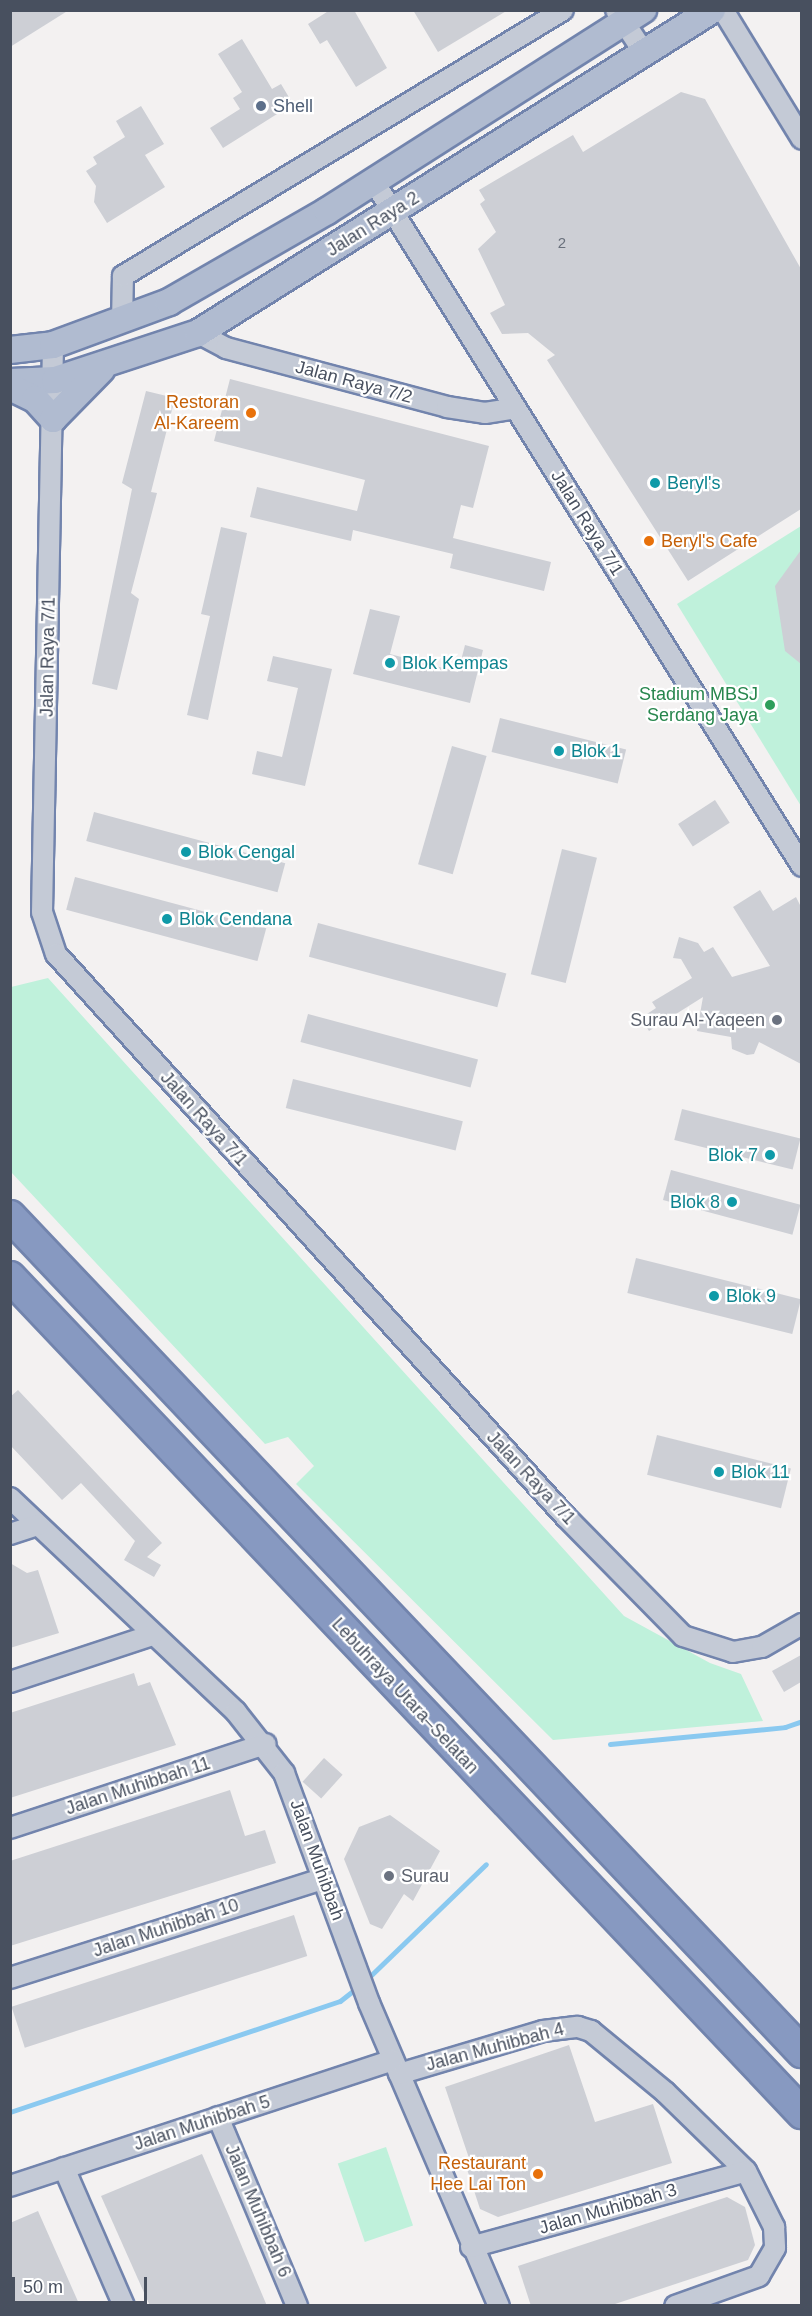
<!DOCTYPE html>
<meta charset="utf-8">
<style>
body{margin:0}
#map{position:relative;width:812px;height:2316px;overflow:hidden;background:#f3f1f1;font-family:Arial,sans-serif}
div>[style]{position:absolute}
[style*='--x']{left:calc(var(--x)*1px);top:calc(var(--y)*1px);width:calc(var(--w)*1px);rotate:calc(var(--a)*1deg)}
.green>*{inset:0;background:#bff1db;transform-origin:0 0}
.stream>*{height:5px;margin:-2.5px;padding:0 2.5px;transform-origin:2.5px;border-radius:2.5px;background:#8ac9f0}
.building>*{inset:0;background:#cdcfd5;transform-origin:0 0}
.roads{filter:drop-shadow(2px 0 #7284ad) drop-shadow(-2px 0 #7284ad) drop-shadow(0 2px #7284ad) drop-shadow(0 -2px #7284ad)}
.minor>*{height:20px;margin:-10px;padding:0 10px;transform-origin:10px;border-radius:10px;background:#c4cad6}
.major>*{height:26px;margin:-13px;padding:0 13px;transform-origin:13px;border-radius:13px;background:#b0bbd0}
.highway>*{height:30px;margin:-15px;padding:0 15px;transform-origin:15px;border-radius:15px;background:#8799c1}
.dots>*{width:16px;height:16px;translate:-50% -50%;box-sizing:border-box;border:3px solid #fff;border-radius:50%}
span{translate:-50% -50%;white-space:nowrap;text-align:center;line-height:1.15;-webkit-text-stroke:4.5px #fff;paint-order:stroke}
.number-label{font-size:15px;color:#69707c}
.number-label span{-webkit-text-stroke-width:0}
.service-label{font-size:18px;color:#4e5e75}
.left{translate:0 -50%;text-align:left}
.street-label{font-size:18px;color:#48505f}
.food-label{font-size:18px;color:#c56008}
.right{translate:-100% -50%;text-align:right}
.culture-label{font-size:18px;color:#0d838f}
.leisure-label{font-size:18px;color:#27864d}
.worship-label{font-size:18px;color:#5b616d}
.frame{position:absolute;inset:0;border:12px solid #48505f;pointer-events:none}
.scale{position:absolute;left:12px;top:2277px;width:135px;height:27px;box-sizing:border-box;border:3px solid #48505f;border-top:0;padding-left:8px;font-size:18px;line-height:21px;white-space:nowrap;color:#48505f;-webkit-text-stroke:4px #fff;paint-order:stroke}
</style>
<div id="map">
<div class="green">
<div style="clip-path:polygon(801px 526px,801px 806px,677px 604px)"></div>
<div style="clip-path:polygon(48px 978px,624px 1616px,710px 1663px,741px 1674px,763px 1721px,553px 1740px,296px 1484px,314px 1466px,288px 1437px,265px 1444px,11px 1172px,11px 987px)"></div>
<div style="left:386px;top:2147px;width:83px;height:51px;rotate:71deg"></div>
</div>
<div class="stream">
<div style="--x:610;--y:1744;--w:176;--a:-5.5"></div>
<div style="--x:785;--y:1727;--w:18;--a:-19"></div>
<div style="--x:365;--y:1981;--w:168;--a:-44"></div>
<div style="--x:10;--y:2112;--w:348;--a:-18.6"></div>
<div style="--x:340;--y:2001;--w:23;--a:-38"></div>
</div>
<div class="building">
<div style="clip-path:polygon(10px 10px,69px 10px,10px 47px)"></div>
<div style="clip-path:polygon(330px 10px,354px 10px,387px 68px,356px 87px,327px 40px,320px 44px,308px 24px)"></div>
<div style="clip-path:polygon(413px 10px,508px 10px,438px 52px)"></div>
<div style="clip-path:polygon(242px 39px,272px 89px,281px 84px,293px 104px,223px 148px,210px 128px,240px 109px,233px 98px,242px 92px,218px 54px)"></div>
<div style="clip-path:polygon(681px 92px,705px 99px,801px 269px,801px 509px,688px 581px,547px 360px,555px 355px,528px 333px,502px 334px,490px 313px,505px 305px,478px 249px,496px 232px,480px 204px,485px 200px,479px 190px,573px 135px,583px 152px)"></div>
<div style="clip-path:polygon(141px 106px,164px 144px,145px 155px,165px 187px,107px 223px,94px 202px,96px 186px,86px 171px,97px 164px,93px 157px,125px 137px,116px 121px)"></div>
<div style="clip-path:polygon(230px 379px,489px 446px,473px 508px,461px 505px,453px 538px,551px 562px,544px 591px,450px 568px,453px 554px,353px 530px,351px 541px,250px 517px,257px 487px,357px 511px,365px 480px,214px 441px)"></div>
<div style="clip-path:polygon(146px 391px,175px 398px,151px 492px,157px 493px,131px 593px,139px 599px,117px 690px,92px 684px,132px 489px,122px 483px)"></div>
<div style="clip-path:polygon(221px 527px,247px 533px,208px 720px,187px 715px,210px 616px,201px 614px)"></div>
<div style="clip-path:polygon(801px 550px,801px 664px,785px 651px,775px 586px)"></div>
<div style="clip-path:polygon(370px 609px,400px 616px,390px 654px,458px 672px,465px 645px,483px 650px,470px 703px,353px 674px)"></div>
<div style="clip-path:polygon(273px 656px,332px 669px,305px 786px,252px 774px,257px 751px,282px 757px,298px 688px,267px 681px)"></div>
<div style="left:500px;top:718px;width:130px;height:35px;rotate:14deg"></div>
<div style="left:452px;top:746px;width:36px;height:123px;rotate:16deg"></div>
<div style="left:715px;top:800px;width:27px;height:44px;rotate:57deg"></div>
<div style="left:94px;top:812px;width:198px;height:30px;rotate:15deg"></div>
<div style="left:562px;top:849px;width:36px;height:129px;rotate:14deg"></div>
<div style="left:75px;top:877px;width:198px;height:34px;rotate:15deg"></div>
<div style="clip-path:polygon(760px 890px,773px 911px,796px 897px,801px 907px,801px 1064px,759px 1042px,754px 1054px,747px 1055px,732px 1049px,731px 1037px,697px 1031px,703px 997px,649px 1031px,641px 1018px,656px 1008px,652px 1002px,692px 978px,681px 959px,673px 958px,679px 937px,698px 943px,704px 952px,713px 947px,732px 977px,770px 966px,733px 907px)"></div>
<div style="left:318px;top:923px;width:195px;height:35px;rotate:15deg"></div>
<div style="left:308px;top:1014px;width:176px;height:29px;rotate:15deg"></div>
<div style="left:293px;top:1079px;width:175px;height:30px;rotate:14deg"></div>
<div style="left:682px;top:1109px;width:122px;height:32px;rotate:14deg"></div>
<div style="left:671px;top:1170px;width:134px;height:31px;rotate:15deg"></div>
<div style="left:636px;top:1258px;width:170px;height:36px;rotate:14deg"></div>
<div style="clip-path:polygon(18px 1390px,162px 1543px,147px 1557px,161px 1565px,154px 1577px,124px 1560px,135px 1541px,81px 1483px,62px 1500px,10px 1445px,10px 1397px)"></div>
<div style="left:657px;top:1435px;width:138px;height:41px;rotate:14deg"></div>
<div style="clip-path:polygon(10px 1563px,27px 1573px,38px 1570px,59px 1633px,10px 1648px)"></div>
<div style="clip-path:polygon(801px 1655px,801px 1682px,784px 1692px,772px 1671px)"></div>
<div style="clip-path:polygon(134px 1673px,138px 1686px,150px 1682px,176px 1745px,10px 1798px,10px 1713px)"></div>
<div style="left:324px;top:1758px;width:25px;height:32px;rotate:42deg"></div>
<div style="clip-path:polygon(230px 1790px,245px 1836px,265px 1830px,276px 1863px,10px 1946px,10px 1861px)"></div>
<div style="clip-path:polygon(390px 1815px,440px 1851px,413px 1901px,404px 1894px,382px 1929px,370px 1924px,344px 1859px,359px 1827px)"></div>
<div style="left:294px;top:1915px;width:43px;height:297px;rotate:72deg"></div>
<div style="clip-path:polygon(569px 2045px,595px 2122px,653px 2104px,672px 2163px,498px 2217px,480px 2209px,466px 2166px,471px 2164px,445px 2087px)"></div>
<div style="clip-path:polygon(202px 2154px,229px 2216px,267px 2306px,150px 2306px,101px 2196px)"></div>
<div style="clip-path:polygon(727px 2197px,745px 2207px,755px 2245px,748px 2260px,609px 2306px,531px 2306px,518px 2266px)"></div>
<div style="clip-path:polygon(38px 2211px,72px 2288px,80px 2306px,10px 2306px,10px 2223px)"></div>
</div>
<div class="roads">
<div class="minor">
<div style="--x:616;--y:10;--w:49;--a:56.6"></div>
<div style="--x:723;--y:10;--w:151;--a:58.5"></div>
<div style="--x:373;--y:180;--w:809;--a:57.98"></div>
<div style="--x:122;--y:322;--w:46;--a:-88.8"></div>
<div style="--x:123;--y:276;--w:514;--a:-31.15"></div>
<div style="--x:198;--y:333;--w:32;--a:28"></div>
<div style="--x:226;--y:348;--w:229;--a:14.9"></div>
<div style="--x:447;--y:407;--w:38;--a:9"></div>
<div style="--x:485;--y:413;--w:30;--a:-9"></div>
<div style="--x:53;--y:345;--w:567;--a:91.11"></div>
<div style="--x:42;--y:912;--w:44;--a:71.6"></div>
<div style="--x:56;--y:954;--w:760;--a:47.83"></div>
<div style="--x:566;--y:1517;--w:167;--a:45.5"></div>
<div style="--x:683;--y:1636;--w:52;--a:17.7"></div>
<div style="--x:733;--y:1652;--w:29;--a:-10"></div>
<div style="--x:762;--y:1647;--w:46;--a:-29.9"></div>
<div style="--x:10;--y:1498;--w:311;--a:43.4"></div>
<div style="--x:236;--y:1712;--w:78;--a:51.8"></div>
<div style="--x:284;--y:1773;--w:245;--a:69.7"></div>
<div style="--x:369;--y:2003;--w:330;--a:66.8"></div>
<div style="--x:10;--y:1534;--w:29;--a:-18"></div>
<div style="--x:10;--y:1682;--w:150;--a:-18.3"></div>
<div style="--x:10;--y:1828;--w:269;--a:-18.2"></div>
<div style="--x:10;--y:1978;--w:327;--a:-17.6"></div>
<div style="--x:399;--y:2074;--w:150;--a:-16.6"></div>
<div style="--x:543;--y:2031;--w:35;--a:-7"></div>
<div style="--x:578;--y:2027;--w:14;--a:17"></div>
<div style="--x:591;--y:2031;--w:96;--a:39.5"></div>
<div style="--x:665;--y:2092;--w:113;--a:44.3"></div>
<div style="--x:746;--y:2171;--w:63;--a:63.4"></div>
<div style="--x:774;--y:2227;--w:21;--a:87"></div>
<div style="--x:775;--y:2248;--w:32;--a:120"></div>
<div style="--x:759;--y:2276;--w:89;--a:160.3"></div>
<div style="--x:218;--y:2117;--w:205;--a:67.3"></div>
<div style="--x:64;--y:2168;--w:150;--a:66.5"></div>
<div style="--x:10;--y:2186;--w:403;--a:-18.2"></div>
<div style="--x:471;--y:2247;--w:285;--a:-15.4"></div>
</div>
<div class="major">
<div style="--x:10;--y:350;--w:43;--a:-6.6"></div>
<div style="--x:53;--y:345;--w:124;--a:-20.3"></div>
<div style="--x:169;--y:302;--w:182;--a:-29.9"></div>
<div style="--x:327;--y:211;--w:375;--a:-32.5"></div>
<div style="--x:10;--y:382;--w:45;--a:-2.5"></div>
<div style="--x:55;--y:380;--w:151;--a:-18.2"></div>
<div style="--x:198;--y:333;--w:607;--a:-32.15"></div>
<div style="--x:10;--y:387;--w:28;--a:26"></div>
<div style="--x:35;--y:399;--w:27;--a:48"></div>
<div style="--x:53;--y:419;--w:69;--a:-45.6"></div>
</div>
<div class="highway">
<div style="--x:10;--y:1216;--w:1152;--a:46.55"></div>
<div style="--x:10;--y:1277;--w:1152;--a:46.55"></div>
</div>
</div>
<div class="dots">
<div style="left:261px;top:106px;background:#5c6f8a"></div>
<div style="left:251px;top:413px;background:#e8710a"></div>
<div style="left:655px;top:483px;background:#0f9aa8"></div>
<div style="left:649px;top:541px;background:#e8710a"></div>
<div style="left:390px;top:663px;background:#0f9aa8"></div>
<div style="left:770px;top:705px;background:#2e9e5b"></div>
<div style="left:559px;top:751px;background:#0f9aa8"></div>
<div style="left:186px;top:852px;background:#0f9aa8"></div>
<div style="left:167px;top:919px;background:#0f9aa8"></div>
<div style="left:777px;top:1020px;background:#6b7280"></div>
<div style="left:770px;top:1155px;background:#0f9aa8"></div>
<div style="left:732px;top:1202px;background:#0f9aa8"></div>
<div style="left:714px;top:1296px;background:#0f9aa8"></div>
<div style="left:719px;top:1472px;background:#0f9aa8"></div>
<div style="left:389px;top:1876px;background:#6b7280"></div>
<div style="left:538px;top:2174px;background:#e8710a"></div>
</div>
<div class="number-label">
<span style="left:562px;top:243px">2</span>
</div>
<div class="service-label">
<span class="left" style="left:273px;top:106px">Shell</span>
</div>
<div class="street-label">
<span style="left:373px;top:224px;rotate:-32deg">Jalan Raya 2</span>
<span style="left:354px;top:382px;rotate:15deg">Jalan Raya 7/2</span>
<span style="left:587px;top:523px;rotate:58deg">Jalan Raya 7/1</span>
<span style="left:48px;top:657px;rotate:-89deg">Jalan Raya 7/1</span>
<span style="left:204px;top:1119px;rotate:48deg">Jalan Raya 7/1</span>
<span style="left:531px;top:1478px;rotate:47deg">Jalan Raya 7/1</span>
<span style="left:405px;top:1696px;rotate:47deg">Lebuhraya Utara–Selatan</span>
<span style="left:138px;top:1786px;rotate:-18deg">Jalan Muhibbah 11</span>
<span style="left:317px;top:1860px;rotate:70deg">Jalan Muhibbah</span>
<span style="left:166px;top:1928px;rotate:-18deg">Jalan Muhibbah 10</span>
<span style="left:495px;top:2047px;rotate:-15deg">Jalan Muhibbah 4</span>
<span style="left:202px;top:2123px;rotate:-18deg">Jalan Muhibbah 5</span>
<span style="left:608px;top:2209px;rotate:-16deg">Jalan Muhibbah 3</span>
<span style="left:258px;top:2211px;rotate:67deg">Jalan Muhibbah 6</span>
</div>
<div class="food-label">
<span class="right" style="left:239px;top:413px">Restoran<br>Al-Kareem</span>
<span class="left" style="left:661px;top:541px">Beryl's Cafe</span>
<span class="right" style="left:526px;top:2174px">Restaurant<br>Hee Lai Ton</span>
</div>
<div class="culture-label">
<span class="left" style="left:667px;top:483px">Beryl's</span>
<span class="left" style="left:402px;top:663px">Blok Kempas</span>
<span class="left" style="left:571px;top:751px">Blok 1</span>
<span class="left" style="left:198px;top:852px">Blok Cengal</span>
<span class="left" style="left:179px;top:919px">Blok Cendana</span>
<span class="right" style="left:758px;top:1155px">Blok 7</span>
<span class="right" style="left:720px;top:1202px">Blok 8</span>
<span class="left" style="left:726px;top:1296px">Blok 9</span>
<span class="left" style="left:731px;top:1472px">Blok 11</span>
</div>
<div class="leisure-label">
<span class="right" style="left:758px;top:705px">Stadium MBSJ<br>Serdang Jaya</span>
</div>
<div class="worship-label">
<span class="right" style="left:765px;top:1020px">Surau Al-Yaqeen</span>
<span class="left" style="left:401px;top:1876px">Surau</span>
</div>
<div class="frame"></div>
<div class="scale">50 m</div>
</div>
